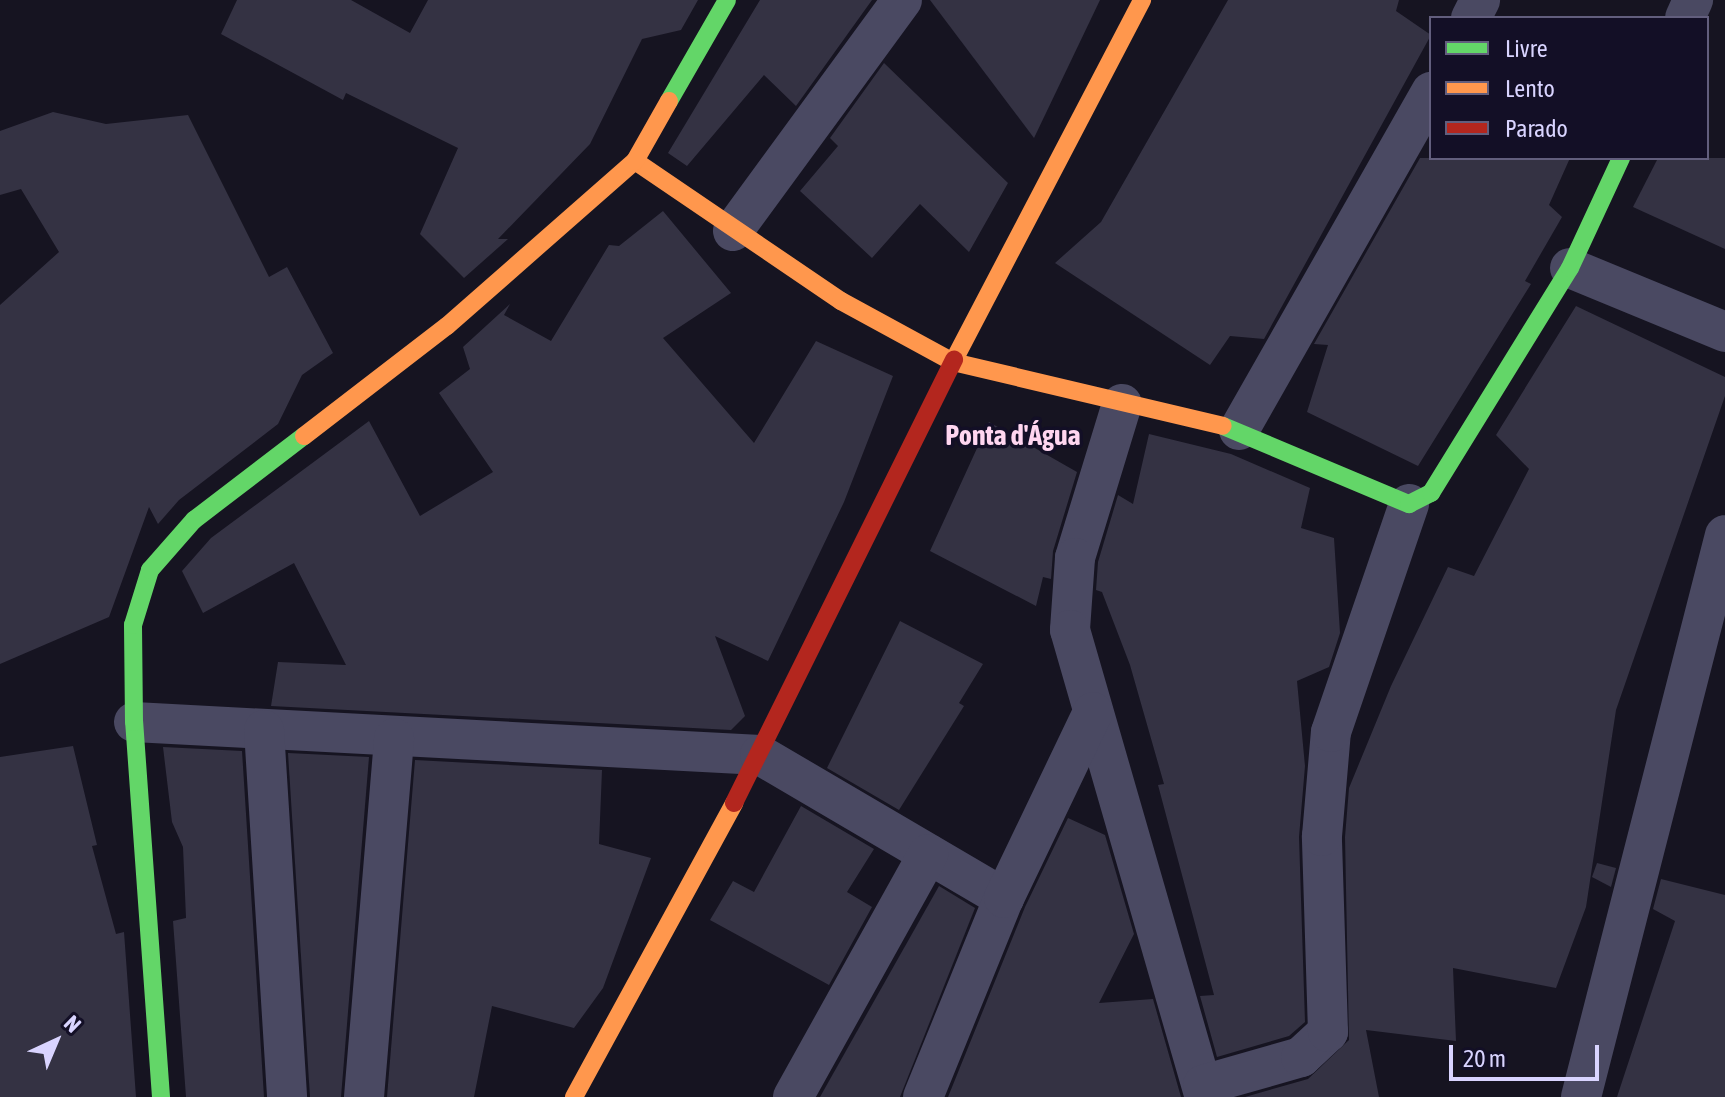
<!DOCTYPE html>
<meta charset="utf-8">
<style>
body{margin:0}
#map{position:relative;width:1725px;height:1097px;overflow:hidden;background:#161421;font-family:"Asap Condensed",sans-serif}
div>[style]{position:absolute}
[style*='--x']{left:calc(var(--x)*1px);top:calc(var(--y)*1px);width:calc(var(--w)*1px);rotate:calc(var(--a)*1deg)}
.building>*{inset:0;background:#343243}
.street>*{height:40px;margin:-20px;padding:0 20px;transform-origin:20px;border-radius:20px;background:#4a4962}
.fast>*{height:18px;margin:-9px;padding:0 9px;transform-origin:9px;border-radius:9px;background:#63d668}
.slow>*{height:18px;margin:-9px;padding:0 9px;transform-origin:9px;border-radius:9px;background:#ff974d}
.jam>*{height:18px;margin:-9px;padding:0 9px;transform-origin:9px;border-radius:9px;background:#b3261e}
span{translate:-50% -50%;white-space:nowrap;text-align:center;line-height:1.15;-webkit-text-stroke:7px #130f26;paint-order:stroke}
.district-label{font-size:28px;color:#ffd6f0;font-weight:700}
.legend{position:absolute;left:1429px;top:16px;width:280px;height:144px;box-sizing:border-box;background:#130f26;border:2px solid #625e7d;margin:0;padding:10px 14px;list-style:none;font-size:24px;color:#d9d4ff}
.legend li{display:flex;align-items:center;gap:16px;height:40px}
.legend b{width:40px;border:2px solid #625e7d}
.north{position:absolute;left:16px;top:1001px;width:80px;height:80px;-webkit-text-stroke:6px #130f26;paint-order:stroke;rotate:44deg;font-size:22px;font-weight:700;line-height:32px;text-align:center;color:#d9d4ff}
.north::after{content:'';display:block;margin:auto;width:28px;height:36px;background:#d9d4ff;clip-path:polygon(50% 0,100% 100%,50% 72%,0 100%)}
.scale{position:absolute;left:1449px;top:1045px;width:150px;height:36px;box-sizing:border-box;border:4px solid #d9d4ff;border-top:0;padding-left:10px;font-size:24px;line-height:28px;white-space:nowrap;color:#d9d4ff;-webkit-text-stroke:6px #130f26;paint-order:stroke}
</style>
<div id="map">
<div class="building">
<div style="clip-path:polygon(237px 0,351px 0,410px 33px,428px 0,698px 0,681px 30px,642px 39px,590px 144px,498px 239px,508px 239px,464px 278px,420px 234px,458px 148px,346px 93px,343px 100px,221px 34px)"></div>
<div style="clip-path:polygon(760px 0,872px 0,796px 106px,764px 75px,687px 166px,668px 153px)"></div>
<div style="clip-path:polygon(930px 0,1100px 0,1034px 138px)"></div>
<div style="clip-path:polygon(1228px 0,1399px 0,1396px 11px,1431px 35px,1264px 339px,1230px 336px,1210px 365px,1055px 263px,1101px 222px)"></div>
<div style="clip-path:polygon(884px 63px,1008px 183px,969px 252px,920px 204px,872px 258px,800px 191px,838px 146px,830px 138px)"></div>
<div style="clip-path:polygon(53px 112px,106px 124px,188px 115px,269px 277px,287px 267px,333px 353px,302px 375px,278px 424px,179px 500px,158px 524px,149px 507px,109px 617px,0 664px,0 305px,59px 252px,21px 189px,0 195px,0 131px)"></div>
<div style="clip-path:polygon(1420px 158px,1570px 158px,1549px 205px,1562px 217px,1525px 281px,1531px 284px,1418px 466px,1307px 412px,1328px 345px,1314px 344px)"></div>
<div style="clip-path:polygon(1658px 158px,1725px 158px,1725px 249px,1633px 207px)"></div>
<div style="clip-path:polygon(663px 211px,731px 293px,663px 338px,754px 443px,816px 341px,893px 376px,844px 502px,768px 661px,715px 636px,745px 716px,731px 730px,271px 706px,278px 662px,346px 665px,294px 563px,203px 613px,182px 571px,211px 538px,369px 421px,420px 516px,493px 472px,439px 393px,470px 369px,463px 347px,510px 304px,504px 315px,551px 341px,609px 245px,619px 246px)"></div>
<div style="clip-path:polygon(1576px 306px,1725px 377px,1725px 396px,1616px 710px,1586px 907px,1556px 988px,1453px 968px,1456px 1041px,1366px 1030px,1379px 1097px,1245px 1097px,1308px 1079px,1349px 1040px,1345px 837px,1349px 788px,1391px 686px,1448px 567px,1474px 576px,1529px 469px,1496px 435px)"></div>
<div style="clip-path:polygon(989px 422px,1077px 472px,1053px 551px,1051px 579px,1043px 577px,1036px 606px,930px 551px)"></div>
<div style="clip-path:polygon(1149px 434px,1231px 454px,1310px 488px,1301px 528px,1334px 538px,1340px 633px,1329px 667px,1297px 681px,1305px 766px,1299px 837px,1305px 1022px,1289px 1036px,1217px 1057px,1200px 996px,1214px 995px,1158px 785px,1164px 784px,1130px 665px,1102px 592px,1096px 590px,1098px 562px,1118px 495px,1133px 504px)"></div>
<div style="clip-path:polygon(900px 621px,983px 664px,959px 703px,964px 706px,899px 810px,827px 768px)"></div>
<div style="clip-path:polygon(73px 746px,97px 845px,92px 846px,116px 934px,124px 932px,136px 1097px,0 1097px,0 757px)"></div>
<div style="clip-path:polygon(163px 747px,242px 751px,264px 1097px,186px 1097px,173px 921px,186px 918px,183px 847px,172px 822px)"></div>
<div style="clip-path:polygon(288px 753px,369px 757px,341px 1097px,310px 1097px)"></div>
<div style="clip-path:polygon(415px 760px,602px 770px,599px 844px,651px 858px,603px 988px,574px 1028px,492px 1006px,474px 1097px,387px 1097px)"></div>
<div style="clip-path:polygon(801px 806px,874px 849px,847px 892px,872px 907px,829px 985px,710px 920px,733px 881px,754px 892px)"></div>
<div style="clip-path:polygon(1068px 818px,1105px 835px,1134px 934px,1099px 1003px,1153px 999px,1181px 1097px,948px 1097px,1025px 907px)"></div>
<div style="clip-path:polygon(1597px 863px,1616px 868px,1611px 887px,1592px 877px)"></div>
<div style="clip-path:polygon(1661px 879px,1725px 895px,1725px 1097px,1617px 1097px,1675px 921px,1653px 909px)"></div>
<div style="clip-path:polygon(939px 886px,975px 908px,900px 1097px,820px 1097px)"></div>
</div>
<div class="street">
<div style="--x:1471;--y:18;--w:20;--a:-63"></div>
<div style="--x:1685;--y:18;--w:20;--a:-66"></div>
<div style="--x:733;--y:231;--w:286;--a:-53.8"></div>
<div style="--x:1570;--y:268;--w:168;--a:22.4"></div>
<div style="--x:1122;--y:404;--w:161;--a:107"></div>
<div style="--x:1075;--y:558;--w:72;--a:94"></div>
<div style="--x:1070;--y:630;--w:486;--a:73.9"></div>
<div style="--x:1239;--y:430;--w:389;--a:-60.4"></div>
<div style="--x:134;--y:722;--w:627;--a:3.02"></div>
<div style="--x:760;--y:755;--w:283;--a:30.4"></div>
<div style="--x:264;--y:730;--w:368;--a:86.4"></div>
<div style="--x:1203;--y:1085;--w:102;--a:-15.9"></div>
<div style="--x:1301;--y:1057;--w:37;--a:-43"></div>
<div style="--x:1328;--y:1032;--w:196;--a:-91.8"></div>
<div style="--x:1322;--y:836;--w:104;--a:-85.1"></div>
<div style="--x:1331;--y:732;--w:241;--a:-71.1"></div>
<div style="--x:364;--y:1097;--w:360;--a:-85.2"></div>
<div style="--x:793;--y:1097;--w:278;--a:-60.9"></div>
<div style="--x:923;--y:1097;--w:215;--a:-67.9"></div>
<div style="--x:1004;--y:898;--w:206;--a:-64.4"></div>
<div style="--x:1581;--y:1097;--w:580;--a:-75.63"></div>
</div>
<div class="fast">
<div style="--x:669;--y:101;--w:116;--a:-60.1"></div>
<div style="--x:1223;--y:426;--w:202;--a:22.8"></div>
<div style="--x:1409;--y:504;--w:25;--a:-27"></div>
<div style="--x:1431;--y:493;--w:264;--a:-58.3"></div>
<div style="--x:1570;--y:268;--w:121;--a:-65.1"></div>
<div style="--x:161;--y:1097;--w:376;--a:-94.1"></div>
<div style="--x:134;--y:722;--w:97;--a:-90.6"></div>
<div style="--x:133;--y:625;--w:58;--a:-72.8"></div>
<div style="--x:150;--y:570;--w:67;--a:-48.7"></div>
<div style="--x:194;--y:520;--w:138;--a:-37.4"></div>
</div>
<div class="slow">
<div style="--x:635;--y:161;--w:249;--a:34.2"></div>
<div style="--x:841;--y:301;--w:128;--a:28.6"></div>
<div style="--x:953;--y:362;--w:277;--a:13.3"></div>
<div style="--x:954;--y:360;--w:406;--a:-62.4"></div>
<div style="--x:304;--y:436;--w:180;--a:-37.6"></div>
<div style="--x:447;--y:326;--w:250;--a:-41.3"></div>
<div style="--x:635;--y:161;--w:69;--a:-60.5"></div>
<div style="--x:574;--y:1097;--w:335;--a:-61.4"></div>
</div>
<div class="jam">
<div style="--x:734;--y:803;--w:495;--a:-63.6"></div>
</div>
<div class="district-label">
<span style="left:1013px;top:435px">Ponta d'Água</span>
</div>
<ul class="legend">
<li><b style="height:10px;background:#63d668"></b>Livre</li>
<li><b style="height:10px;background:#ff974d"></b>Lento</li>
<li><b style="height:10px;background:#b3261e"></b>Parado</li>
</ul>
<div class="north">N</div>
<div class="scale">20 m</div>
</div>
